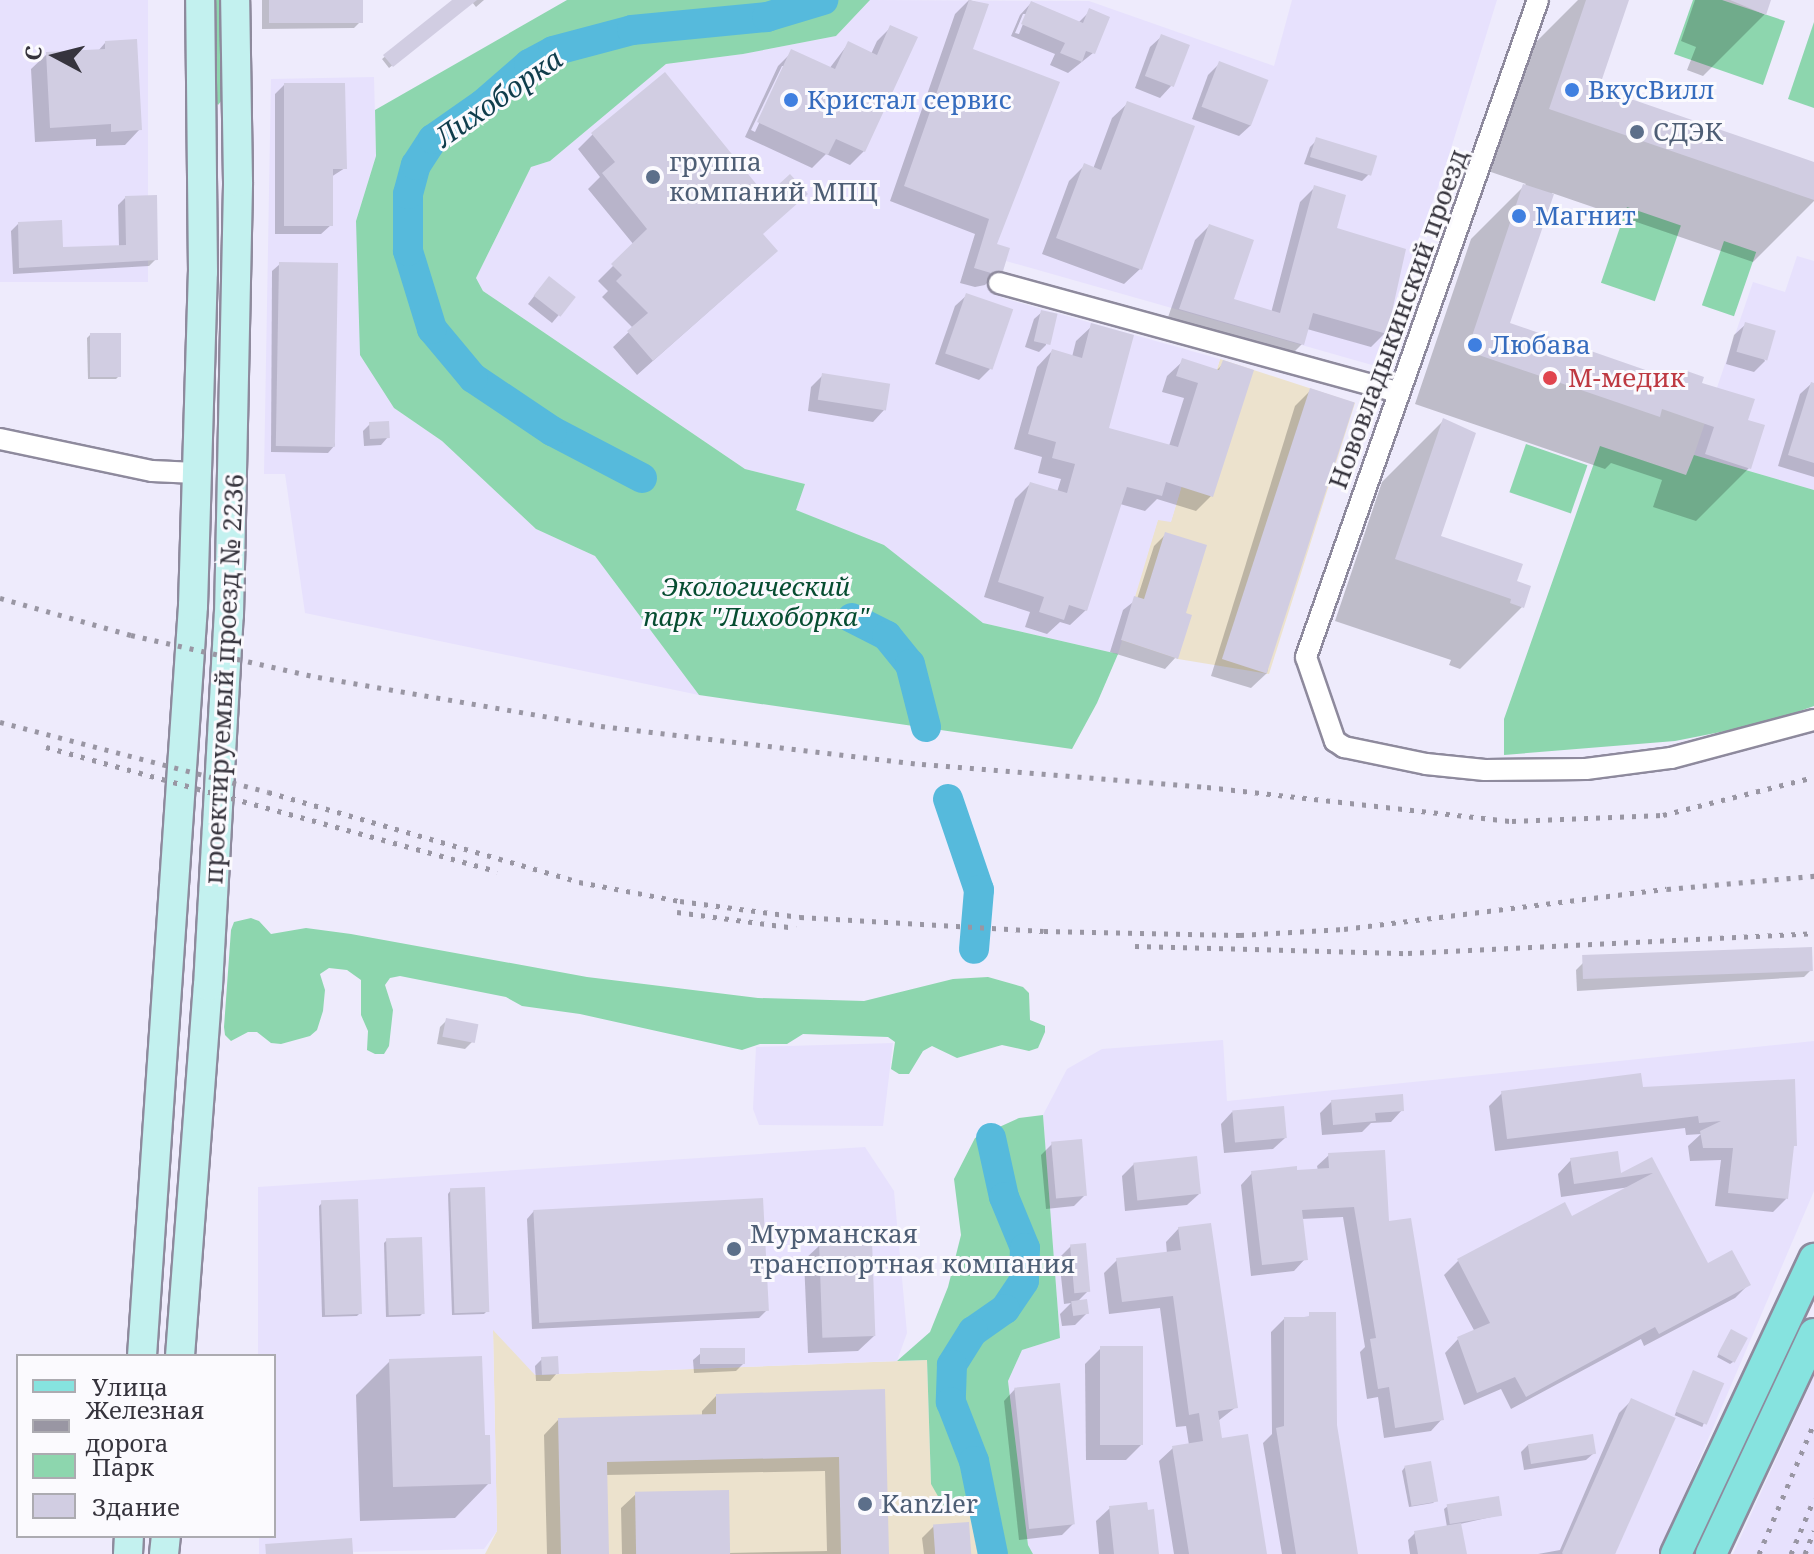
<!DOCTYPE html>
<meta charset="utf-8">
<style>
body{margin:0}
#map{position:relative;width:1814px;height:1554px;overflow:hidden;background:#eeebfc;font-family:"Noto Serif",serif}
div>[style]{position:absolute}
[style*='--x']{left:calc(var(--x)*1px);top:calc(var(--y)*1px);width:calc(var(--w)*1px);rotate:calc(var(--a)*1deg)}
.commercial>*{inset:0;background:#ece2cd}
.built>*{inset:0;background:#e7e1fd;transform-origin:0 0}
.green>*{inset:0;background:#8dd6ae;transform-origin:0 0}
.shadow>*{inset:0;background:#0003;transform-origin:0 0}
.river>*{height:30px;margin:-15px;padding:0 15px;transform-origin:15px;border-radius:15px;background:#56badc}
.building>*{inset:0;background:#d1cde2;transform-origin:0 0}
.roads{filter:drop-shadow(2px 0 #8e8a9d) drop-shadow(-2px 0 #8e8a9d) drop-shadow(0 2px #8e8a9d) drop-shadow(0 -2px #8e8a9d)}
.minor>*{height:20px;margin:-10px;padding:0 10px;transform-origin:10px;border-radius:10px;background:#fff}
.secondary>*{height:28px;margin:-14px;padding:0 14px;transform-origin:14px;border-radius:14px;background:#c3f1ef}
.primary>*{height:30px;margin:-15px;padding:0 15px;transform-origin:15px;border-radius:15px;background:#86e3df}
.rail>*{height:5px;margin-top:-2.5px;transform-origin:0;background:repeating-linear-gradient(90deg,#9996a3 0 4px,transparent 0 12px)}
.dots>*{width:22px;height:22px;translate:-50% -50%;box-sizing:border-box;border:4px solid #fbfafe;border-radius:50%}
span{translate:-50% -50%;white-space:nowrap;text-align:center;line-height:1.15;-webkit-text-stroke:6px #fbfafe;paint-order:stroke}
.shop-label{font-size:26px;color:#366cbe}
.left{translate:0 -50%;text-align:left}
.service-label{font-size:26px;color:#4e5e75}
.street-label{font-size:26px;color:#36343d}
.health-label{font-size:26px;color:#be3a42}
.park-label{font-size:26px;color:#064d31;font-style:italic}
.water-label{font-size:28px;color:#103d4c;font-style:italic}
.legend{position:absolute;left:16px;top:1354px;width:260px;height:184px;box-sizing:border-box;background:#fbfafe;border:2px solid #acabb1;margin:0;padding:10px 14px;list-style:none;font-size:24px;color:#36343d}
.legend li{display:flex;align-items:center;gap:16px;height:40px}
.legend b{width:40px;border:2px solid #acabb1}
.north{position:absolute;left:16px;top:16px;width:80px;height:80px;-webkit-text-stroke:6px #fbfafe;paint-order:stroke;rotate:277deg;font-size:22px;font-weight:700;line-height:32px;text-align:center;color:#36343d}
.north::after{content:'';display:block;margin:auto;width:28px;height:36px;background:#36343d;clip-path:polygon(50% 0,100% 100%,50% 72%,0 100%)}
</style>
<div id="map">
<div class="commercial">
<div style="clip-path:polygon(1220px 359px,1355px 403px,1269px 674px,1178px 659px,1121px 640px,1158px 519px,1171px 521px)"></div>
<div style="clip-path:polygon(493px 1329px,536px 1375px,927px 1360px,931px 1484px,977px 1511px,983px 1554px,485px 1554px,497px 1531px)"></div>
</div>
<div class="built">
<div style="left:0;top:0;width:148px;height:282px"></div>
<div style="clip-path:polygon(870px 0,1089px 1px,1274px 66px,1292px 0,1497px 0,1444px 171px,1397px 297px,1380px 356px,1372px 365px,1006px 261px,996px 293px,1003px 298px,1220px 359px,1171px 522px,1158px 520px,1118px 654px,983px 623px,884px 545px,795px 510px,805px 484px,745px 469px,483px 291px,476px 278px,531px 167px,550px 161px,666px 64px,743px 54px,836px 36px)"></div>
<div style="clip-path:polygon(374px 77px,376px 156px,356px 221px,394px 408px,442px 441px,536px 529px,595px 556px,699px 695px,305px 613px,285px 474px,264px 474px,271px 79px)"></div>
<div style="clip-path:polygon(1797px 256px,1814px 261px,1814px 490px,1694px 455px,1753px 282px,1785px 292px)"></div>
<div style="clip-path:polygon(1223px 1040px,1227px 1101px,1814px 1041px,1814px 1191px,1659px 1554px,1033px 1554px,1028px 1545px,1008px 1381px,1022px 1350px,1060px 1338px,1043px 1115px,1067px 1069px,1102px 1049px)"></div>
<div style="clip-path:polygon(893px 1043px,883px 1126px,759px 1125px,753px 1109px,756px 1047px)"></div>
<div style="clip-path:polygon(865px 1147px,894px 1191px,907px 1333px,897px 1361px,535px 1375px,493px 1330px,497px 1531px,484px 1549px,259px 1554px,259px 1536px,274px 1536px,274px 1356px,258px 1356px,258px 1187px)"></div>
<div style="clip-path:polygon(1814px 1376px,1814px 1554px,1733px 1554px)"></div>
</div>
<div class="green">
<div style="clip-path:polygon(215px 0,222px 0,222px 100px,218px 105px,214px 99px)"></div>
<div style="clip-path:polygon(567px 0,870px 0,836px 36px,743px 54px,666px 64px,550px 161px,531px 167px,476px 278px,483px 291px,745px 469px,805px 484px,796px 510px,884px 545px,983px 623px,1118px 654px,1097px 703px,1072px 749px,699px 695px,595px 556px,536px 529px,442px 441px,394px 408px,360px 355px,356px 221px,376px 156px,375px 110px)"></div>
<div style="clip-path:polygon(1693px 0,1722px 0,1785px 21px,1763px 85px,1674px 54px)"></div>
<div style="clip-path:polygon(1814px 22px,1814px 108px,1788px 99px)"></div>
<div style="left:1627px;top:207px;width:57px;height:80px;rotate:19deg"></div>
<div style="left:1724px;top:241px;width:34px;height:68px;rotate:19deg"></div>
<div style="left:1526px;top:444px;width:65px;height:51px;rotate:19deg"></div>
<div style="clip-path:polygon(1600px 446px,1686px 475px,1694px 455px,1814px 490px,1814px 706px,1766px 723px,1675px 741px,1504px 755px,1504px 719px)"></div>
<div style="clip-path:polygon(251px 918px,259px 921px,271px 934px,306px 928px,351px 934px,587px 977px,758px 998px,864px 1001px,953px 979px,988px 977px,1023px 987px,1029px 993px,1030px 1020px,1045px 1026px,1045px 1032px,1038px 1048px,1029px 1051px,1002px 1045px,957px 1058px,932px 1046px,923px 1051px,909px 1074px,899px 1074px,891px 1069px,895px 1042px,888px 1037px,803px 1034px,787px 1044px,760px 1044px,742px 1050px,580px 1014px,522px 1006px,506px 997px,400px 976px,390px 978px,385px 985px,393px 1010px,389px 1046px,384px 1054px,375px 1054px,367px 1050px,368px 1031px,361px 1015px,361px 980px,347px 970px,329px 968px,320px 974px,325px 990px,323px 1011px,317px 1030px,310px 1036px,281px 1044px,271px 1043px,257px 1032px,248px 1032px,231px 1041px,225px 1035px,224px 1027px,231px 930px,234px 922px)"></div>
<div style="clip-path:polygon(1043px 1115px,1060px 1338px,1022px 1350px,1008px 1381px,1028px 1545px,1033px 1554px,983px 1554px,977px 1512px,947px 1512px,931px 1484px,927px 1360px,897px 1361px,930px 1332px,948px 1287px,961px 1235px,954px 1179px,975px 1138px,1019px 1118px)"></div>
</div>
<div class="shadow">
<div style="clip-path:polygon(262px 0,361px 0,361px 21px,354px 28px,262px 29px)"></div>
<div style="clip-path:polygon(455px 0,484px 0,476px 7px,472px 2px,389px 68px,382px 59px)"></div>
<div style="clip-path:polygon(969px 0,986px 5px,970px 50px,995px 245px,1001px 269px,985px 285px,975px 287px,960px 283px,975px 234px,890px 201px,955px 14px)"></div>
<div style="clip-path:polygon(1578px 0,1627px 0,1596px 90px,1814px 164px,1814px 201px,1753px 262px,1552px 193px,1507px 324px,1675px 382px,1684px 373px,1746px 421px,1749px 468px,1696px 521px,1653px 507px,1662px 480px,1611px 463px,1605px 469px,1415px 404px,1471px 239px,1526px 184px,1488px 171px,1531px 47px)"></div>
<div style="clip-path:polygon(1695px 0,1769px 0,1765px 14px,1703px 76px,1687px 70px,1696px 47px,1681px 41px)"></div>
<div style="clip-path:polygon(evenodd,1031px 3px,1078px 23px,1090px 11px,1093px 53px,1068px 73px,1050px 65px,1055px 54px,1011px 36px,1020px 15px,1031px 3px,1023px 14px,1027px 14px,1019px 34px,1015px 33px,1023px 14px)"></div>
<div style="clip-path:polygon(evenodd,891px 27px,864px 151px,850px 165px,826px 154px,812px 168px,745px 137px,778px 66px,792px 52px,829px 69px,848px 44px,871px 54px,877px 41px,891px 27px,782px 66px,786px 66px,755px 132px,751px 130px,782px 66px)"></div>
<div style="clip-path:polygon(1162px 36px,1171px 86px,1160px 98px,1135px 88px,1150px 47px)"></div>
<div style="clip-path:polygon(105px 43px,140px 129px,125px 145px,96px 146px,96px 139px,35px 142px,31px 69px,47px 54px,98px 51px)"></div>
<div style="clip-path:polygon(1219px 64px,1251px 125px,1239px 136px,1192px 119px,1208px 75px)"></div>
<div style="clip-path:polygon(284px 85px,345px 168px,331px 177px,331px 225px,321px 234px,275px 234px,275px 94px)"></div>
<div style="clip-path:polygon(1128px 103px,1140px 269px,1124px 284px,1042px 254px,1069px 181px,1084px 166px,1093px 169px,1112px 118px)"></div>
<div style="clip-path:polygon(593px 134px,761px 235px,760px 266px,637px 375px,613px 347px,633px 328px,602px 297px,608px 291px,598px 281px,634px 245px,588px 189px,600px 177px,578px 149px)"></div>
<div style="clip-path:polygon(1317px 140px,1369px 174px,1362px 181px,1304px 164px,1310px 147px)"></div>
<div style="clip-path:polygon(1314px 188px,1385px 333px,1371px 347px,1307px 329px,1302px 344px,1288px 358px,1166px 323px,1195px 240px,1209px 226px,1232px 301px,1271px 313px,1300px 202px)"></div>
<div style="clip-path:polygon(125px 198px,156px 259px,149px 266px,13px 274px,11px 231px,18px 224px,61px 249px,119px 247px,118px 205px)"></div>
<div style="clip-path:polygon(280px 264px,335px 445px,328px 453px,271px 452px,272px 271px)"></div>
<div style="clip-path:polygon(542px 286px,573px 298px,552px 323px,528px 304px)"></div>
<div style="clip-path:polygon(967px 295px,990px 369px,979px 380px,935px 364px,955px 306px)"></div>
<div style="clip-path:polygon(1042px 312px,1046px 345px,1039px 352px,1025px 347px,1034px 319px)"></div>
<div style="clip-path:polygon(1746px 324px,1765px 361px,1754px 372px,1726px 364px,1734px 335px)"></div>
<div style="clip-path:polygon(1092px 326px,1106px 429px,1169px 446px,1184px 398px,1162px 392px,1167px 376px,1183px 361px,1216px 371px,1224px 363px,1211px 496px,1196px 511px,1157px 499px,1145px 511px,1120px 504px,1086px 610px,1070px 625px,1060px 622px,1047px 634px,1025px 627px,1030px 612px,984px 597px,1015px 499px,1030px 484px,1057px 492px,1061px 479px,1038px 473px,1042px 457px,1014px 449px,1037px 367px,1052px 351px,1072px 357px,1076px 341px)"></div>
<div style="clip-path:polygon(90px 335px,119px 376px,116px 379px,88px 379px,87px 338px)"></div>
<div style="clip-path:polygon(823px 375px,884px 410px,873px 422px,808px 411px,811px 387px)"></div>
<div style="clip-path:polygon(1812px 383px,1814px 383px,1814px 477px,1778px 466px,1800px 394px)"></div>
<div style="clip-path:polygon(1310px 391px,1267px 673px,1251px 688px,1211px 676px,1295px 406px)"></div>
<div style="clip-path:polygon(1444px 420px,1439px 537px,1515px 583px,1522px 607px,1460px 669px,1449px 665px,1451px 660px,1335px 621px,1382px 482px)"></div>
<div style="clip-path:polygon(370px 424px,388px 437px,381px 445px,364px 446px,363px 431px)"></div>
<div style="clip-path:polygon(1166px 534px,1183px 614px,1176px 657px,1165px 669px,1110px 652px,1123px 610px,1137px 599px,1154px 546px)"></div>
<div style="clip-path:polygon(1583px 963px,1811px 970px,1804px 977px,1577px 991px,1576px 970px)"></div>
<div style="clip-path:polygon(447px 1020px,472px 1042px,465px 1049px,437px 1044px,440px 1027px)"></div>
<div style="clip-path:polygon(1641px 1089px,1792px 1148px,1786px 1199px,1773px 1212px,1715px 1206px,1721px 1160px,1690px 1161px,1688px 1146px,1701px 1134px,1686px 1135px,1685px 1128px,1495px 1151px,1489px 1106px,1502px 1093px)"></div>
<div style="clip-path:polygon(1332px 1101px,1402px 1110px,1391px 1122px,1371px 1123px,1362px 1132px,1322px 1135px,1320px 1113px)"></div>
<div style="clip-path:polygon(1232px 1112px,1285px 1138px,1273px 1149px,1224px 1153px,1221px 1124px)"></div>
<div style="clip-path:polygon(1052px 1144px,1085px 1195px,1074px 1206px,1046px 1209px,1041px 1155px)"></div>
<div style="clip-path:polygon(1329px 1155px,1388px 1224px,1442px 1419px,1431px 1431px,1384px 1438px,1378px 1397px,1367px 1399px,1360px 1352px,1365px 1347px,1343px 1217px,1301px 1219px,1305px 1259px,1294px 1271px,1251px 1276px,1241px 1185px,1252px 1173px,1318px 1171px,1317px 1166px)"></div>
<div style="clip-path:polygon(1571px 1160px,1620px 1176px,1651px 1160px,1707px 1265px,1749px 1284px,1735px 1298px,1644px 1346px,1641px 1339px,1511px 1409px,1501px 1389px,1464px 1405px,1445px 1353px,1458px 1339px,1475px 1332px,1444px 1275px,1458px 1261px,1564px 1204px,1572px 1219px,1630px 1187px,1561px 1197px,1558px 1174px)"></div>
<div style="clip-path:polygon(1134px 1164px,1199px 1194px,1187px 1205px,1125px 1211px,1122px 1176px)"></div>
<div style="clip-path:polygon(451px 1190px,487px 1311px,484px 1314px,452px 1315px,448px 1194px)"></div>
<div style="clip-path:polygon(322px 1203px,360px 1313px,357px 1316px,322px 1317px,319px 1206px)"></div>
<div style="clip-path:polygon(534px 1211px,767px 1310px,759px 1318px,532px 1329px,527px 1219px)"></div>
<div style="clip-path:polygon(1179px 1228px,1236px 1407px,1218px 1421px,1221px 1440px,1265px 1554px,1174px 1554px,1159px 1461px,1173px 1448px,1189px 1445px,1186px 1426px,1176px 1427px,1160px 1308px,1109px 1314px,1104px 1273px,1117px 1260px,1167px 1254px,1166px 1242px)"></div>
<div style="clip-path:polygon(387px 1240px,423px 1313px,420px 1316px,386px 1317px,384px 1243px)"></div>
<div style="clip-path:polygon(820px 1245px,874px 1336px,858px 1351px,808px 1353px,804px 1260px)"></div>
<div style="clip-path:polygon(1071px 1246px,1088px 1291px,1077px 1302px,1087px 1313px,1075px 1325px,1062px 1326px,1060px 1314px,1071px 1303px,1064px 1304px,1059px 1258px)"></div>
<div style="clip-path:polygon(1334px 1314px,1335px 1425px,1356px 1554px,1282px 1554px,1263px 1443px,1272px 1434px,1271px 1332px,1284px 1319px)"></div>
<div style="clip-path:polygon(1729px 1335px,1733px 1362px,1730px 1364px,1717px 1357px)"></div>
<div style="clip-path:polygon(1101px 1348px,1142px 1444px,1126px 1460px,1086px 1460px,1085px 1364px)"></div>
<div style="clip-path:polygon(701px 1353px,743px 1364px,736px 1371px,694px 1373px,693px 1360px)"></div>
<div style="clip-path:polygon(542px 1359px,557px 1373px,550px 1381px,536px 1381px,535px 1366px)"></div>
<div style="clip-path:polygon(390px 1361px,483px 1437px,489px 1483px,455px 1518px,360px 1521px,356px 1395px)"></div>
<div style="left:1693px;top:1372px;width:30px;height:47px;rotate:23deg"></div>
<div style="clip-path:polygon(1015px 1389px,1073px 1524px,1062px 1535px,1019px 1540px,1004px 1401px)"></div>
<div style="clip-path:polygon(883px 1392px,887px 1554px,622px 1554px,621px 1508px,636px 1494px,728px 1553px,827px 1551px,825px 1471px,606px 1475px,607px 1554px,547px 1554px,544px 1435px,558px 1420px,702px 1416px,702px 1411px,716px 1396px)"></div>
<div style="clip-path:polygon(1631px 1401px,1615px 1554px,1538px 1554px,1560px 1550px,1619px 1413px)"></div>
<div style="clip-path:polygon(1528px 1445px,1594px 1453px,1586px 1460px,1524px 1470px,1521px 1452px)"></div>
<div style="clip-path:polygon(1405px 1467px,1436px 1500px,1433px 1503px,1409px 1507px,1402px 1471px)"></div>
<div style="clip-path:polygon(1448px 1506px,1500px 1515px,1460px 1524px,1464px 1554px,1410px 1554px,1408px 1540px,1415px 1533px,1447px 1527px,1444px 1509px)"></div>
<div style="clip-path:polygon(1110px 1508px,1157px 1554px,1099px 1554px,1096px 1521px)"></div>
<div style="clip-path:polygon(934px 1526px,969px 1554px,924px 1554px,922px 1538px)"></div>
</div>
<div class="river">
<div style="--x:642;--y:478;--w:102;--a:-152.4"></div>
<div style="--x:552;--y:431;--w:95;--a:-146.1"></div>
<div style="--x:473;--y:378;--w:64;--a:-129.9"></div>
<div style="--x:432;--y:329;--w:82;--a:-107.1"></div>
<div style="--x:408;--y:251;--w:57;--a:-90"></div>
<div style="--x:408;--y:194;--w:30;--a:-75"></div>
<div style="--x:416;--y:165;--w:31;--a:-57"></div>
<div style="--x:433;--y:139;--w:61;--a:-35"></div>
<div style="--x:483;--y:104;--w:61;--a:-41"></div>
<div style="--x:529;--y:64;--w:27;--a:-28"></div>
<div style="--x:553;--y:51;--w:82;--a:-14.9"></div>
<div style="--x:632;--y:30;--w:136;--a:-5.5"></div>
<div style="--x:767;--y:17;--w:59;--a:-16.9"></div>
<div style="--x:852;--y:618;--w:39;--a:27"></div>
<div style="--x:887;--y:636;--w:36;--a:51"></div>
<div style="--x:910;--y:664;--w:65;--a:75.7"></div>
<div style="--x:948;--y:799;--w:96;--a:71.2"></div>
<div style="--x:979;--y:890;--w:59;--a:94.8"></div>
<div style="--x:991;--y:1138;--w:60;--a:77.6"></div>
<div style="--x:1004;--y:1197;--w:55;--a:67.6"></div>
<div style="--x:1025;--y:1248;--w:33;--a:92"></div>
<div style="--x:1024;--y:1281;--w:34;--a:124"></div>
<div style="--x:1005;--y:1309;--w:39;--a:145"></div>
<div style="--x:973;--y:1331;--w:40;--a:122"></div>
<div style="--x:952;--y:1365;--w:37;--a:92"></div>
<div style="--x:951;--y:1402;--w:63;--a:68.7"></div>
<div style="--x:974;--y:1461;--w:95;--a:78.5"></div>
</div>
<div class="building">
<div style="left:269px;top:0;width:94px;height:23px"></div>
<div style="clip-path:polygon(452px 0,477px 0,393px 67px,383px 55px)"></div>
<div style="clip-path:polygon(969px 0,989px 4px,973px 49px,1060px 82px,997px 244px,1010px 248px,1003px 271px,991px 273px,974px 268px,989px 219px,904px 186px)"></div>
<div style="clip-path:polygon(1586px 0,1629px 0,1599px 88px,1814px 162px,1814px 200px,1549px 109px)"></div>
<div style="clip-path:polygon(1730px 0,1771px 0,1766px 15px)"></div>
<div style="clip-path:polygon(1031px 1px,1083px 23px,1089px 8px,1110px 17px,1095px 54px,1086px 51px,1082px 62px,1060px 53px,1065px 43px,1021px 24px)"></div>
<div style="clip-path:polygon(890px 25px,918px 37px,865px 152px,836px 139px,828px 155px,757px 122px,791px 49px,835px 69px,848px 41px,877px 55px)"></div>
<div style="left:1161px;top:34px;width:31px;height:45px;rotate:21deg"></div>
<div style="clip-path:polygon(137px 39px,142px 130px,111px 132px,111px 124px,50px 128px,46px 52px,105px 49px,105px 41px)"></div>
<div style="left:1219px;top:61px;width:53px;height:49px;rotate:21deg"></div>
<div style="clip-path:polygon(665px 72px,766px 196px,790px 174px,808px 194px,763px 234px,778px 251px,653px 361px,627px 331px,648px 313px,616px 281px,622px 275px,611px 264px,647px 229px,602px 173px,615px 162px,591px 133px)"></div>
<div style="clip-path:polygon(284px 83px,345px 83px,347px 169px,333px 169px,333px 226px,284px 226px)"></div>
<div style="clip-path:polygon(1127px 101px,1195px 126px,1142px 270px,1056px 238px,1084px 163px,1101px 170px)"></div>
<div style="left:1316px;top:137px;width:64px;height:21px;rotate:17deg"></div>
<div style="clip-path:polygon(1523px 184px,1554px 194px,1510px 323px,1680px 382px,1684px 370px,1704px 377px,1702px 383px,1755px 399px,1748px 420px,1765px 425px,1751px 469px,1705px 454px,1714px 427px,1662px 409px,1660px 417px,1467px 351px)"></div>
<div style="clip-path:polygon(1314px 185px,1346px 195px,1337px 228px,1406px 249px,1387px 334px,1313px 313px,1304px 345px,1179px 309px,1209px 224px,1254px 240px,1234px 299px,1280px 313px)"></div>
<div style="clip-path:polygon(157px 195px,158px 260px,19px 268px,18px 222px,62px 220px,63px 247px,126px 245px,125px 196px)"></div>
<div style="left:279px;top:262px;width:59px;height:184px;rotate:1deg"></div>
<div style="left:549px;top:276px;width:34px;height:25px;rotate:38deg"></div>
<div style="left:966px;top:293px;width:50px;height:64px;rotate:19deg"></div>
<div style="left:1041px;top:310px;width:17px;height:32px;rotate:13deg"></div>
<div style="left:1745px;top:322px;width:32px;height:31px;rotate:16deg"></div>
<div style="clip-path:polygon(1091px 323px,1134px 335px,1109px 428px,1178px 447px,1198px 383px,1176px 376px,1182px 358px,1219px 370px,1223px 360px,1254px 370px,1213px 497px,1166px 482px,1162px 496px,1127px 487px,1087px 611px,1069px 605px,1064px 620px,1039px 612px,1044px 597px,998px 582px,1030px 482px,1067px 493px,1075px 464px,1052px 458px,1056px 442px,1028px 434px,1052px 349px,1082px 358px)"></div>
<div style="left:90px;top:333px;width:31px;height:44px"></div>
<div style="left:822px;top:373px;width:69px;height:27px;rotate:9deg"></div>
<div style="clip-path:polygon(1811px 382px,1814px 383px,1814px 463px,1788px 455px)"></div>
<div style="left:1310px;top:388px;width:47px;height:285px;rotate:18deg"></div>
<div style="clip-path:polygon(1443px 418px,1476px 433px,1441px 536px,1523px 564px,1517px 581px,1531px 586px,1524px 608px,1510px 603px,1511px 599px,1395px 559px)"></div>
<div style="left:389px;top:421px;width:17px;height:20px;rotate:87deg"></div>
<div style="clip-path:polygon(1165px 532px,1207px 545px,1186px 613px,1192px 615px,1178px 659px,1121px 640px,1134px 596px,1144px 599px)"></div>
<div style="left:1812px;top:947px;width:24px;height:230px;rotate:88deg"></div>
<div style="left:446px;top:1018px;width:33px;height:19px;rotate:11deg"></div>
<div style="clip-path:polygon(1641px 1073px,1643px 1087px,1795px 1079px,1797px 1146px,1794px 1146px,1788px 1199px,1728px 1193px,1733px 1148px,1703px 1148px,1700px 1131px,1721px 1121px,1699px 1123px,1698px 1116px,1507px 1139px,1501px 1091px)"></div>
<div style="clip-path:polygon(1403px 1094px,1404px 1111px,1375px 1113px,1376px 1121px,1333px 1125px,1331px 1100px)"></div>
<div style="left:1284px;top:1106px;width:32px;height:52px;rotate:85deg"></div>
<div style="left:1082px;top:1139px;width:57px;height:31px;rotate:85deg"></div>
<div style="clip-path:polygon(1385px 1150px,1389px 1221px,1411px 1218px,1444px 1420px,1395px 1428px,1389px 1387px,1378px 1389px,1370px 1339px,1376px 1338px,1354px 1207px,1302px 1210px,1308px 1260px,1262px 1265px,1251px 1171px,1297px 1166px,1297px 1170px,1329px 1168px,1328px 1153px)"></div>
<div style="clip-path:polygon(1618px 1151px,1621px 1173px,1652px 1157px,1708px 1263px,1732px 1250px,1751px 1285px,1659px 1334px,1655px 1327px,1526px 1397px,1515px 1377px,1477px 1393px,1457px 1337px,1490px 1323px,1457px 1259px,1565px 1202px,1572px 1216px,1653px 1173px,1574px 1184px,1570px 1158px)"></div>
<div style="left:1197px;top:1156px;width:38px;height:64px;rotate:84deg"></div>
<div style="left:485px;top:1187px;width:125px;height:35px;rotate:88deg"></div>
<div style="left:763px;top:1198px;width:113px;height:230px;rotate:87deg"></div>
<div style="left:358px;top:1199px;width:115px;height:37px;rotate:88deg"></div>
<div style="clip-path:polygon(1211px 1223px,1238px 1408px,1218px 1411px,1222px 1438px,1248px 1434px,1267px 1554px,1189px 1554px,1172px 1446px,1203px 1441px,1199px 1413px,1189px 1415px,1173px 1296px,1122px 1302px,1116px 1258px,1181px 1250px,1178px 1227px)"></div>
<div style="left:422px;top:1237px;width:77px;height:36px;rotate:88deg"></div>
<div style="left:872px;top:1240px;width:96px;height:53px;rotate:88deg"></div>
<div style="left:1086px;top:1243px;width:49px;height:16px;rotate:85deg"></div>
<div style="left:1087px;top:1299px;width:15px;height:16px;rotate:82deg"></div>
<div style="clip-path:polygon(1309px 1312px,1336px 1312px,1337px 1425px,1358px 1554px,1296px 1554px,1276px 1428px,1284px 1426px,1284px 1317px,1309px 1317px)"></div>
<div style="left:1731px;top:1329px;width:19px;height:28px;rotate:28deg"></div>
<div style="left:1100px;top:1346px;width:43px;height:99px"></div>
<div style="left:745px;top:1348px;width:16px;height:45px;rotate:90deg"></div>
<div style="clip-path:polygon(482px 1356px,485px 1435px,490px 1435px,491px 1484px,393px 1487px,389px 1359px)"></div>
<div style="left:558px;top:1356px;width:18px;height:17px;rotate:87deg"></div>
<div style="left:1693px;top:1370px;width:34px;height:45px;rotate:23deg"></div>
<div style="left:1060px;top:1383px;width:142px;height:46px;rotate:84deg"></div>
<div style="clip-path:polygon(885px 1389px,889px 1554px,841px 1554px,839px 1457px,607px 1462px,609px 1554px,561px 1554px,558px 1418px,716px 1414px,716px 1394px)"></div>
<div style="left:1631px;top:1398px;width:49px;height:170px;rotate:24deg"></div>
<div style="left:1593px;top:1434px;width:20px;height:66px;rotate:81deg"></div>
<div style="left:1431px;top:1461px;width:41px;height:27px;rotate:80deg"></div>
<div style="left:729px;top:1490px;width:64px;height:94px;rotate:89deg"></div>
<div style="left:1499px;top:1496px;width:20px;height:53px;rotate:81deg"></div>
<div style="clip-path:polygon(1147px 1502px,1148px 1510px,1154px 1509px,1159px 1554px,1114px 1554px,1109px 1506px)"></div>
<div style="left:969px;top:1522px;width:32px;height:36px;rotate:86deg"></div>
<div style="clip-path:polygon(1461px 1523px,1467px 1554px,1418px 1554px,1414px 1531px)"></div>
<div style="left:352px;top:1538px;width:16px;height:87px;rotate:86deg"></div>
</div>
<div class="roads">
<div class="minor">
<div style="--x:1538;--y:0;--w:697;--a:109.45"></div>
<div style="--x:1306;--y:657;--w:89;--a:71"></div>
<div style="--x:1335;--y:741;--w:11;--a:34"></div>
<div style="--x:1344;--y:747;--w:84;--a:11.7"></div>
<div style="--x:1426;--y:764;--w:59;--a:5.8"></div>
<div style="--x:1485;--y:770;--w:101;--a:-0.6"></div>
<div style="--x:1586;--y:769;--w:86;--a:-7.4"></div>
<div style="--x:1671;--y:758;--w:148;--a:-14.9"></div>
<div style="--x:999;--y:283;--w:413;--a:15.3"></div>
<div style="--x:0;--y:439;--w:155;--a:11.9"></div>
<div style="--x:152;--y:471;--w:44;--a:2.6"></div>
</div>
<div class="secondary">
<div style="--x:142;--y:1356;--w:752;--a:-86.11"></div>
<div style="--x:193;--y:606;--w:334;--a:-88.3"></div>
<div style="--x:203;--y:272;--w:272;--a:-90.6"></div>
<div style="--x:180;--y:1356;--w:371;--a:-85.7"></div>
<div style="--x:208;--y:986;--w:372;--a:-86.8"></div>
<div style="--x:229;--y:615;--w:433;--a:-88.8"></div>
<div style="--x:238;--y:182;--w:182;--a:-90.9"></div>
<div style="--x:128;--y:1554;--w:18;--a:-87"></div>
<div style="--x:164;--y:1554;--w:18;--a:-84"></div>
</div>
<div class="primary">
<div style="--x:1676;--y:1554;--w:326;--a:-64.9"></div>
<div style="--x:1711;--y:1554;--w:243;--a:-64.9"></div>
</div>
</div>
<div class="rail">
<div style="--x:0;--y:598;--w:136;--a:15.8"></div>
<div style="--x:131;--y:635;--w:192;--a:12.7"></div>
<div style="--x:318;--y:677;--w:287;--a:9.8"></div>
<div style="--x:601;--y:726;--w:323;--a:6.8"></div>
<div style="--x:922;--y:764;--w:286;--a:4.6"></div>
<div style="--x:1207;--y:787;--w:307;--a:6.4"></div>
<div style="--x:1512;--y:821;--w:151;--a:-2.3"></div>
<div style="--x:1663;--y:815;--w:156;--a:-14.1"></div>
<div style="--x:0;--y:722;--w:277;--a:14.6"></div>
<div style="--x:268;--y:792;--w:324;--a:16.1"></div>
<div style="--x:579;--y:882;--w:103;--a:10.7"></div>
<div style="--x:680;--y:901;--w:121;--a:7.6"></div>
<div style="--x:800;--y:917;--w:244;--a:3.3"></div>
<div style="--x:1044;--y:931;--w:196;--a:1.2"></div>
<div style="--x:1240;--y:935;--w:104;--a:-3.3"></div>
<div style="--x:1344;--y:929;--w:325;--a:-7.1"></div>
<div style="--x:1667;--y:889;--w:148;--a:-5.1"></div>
<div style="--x:46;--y:747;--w:468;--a:15.4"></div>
<div style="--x:677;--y:912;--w:120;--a:7.7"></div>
<div style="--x:1135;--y:946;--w:273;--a:1.5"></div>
<div style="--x:1408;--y:953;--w:406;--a:-2.8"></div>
<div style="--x:1759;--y:1554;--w:142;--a:-67.2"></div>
<div style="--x:1791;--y:1554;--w:60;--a:-67.3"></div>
<div style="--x:1805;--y:1554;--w:25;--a:-69"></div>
</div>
<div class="dots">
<div style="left:1572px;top:90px;background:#3f7fe0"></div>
<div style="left:791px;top:100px;background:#3f7fe0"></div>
<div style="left:1637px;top:132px;background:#5c6f8a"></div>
<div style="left:653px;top:177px;background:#5c6f8a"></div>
<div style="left:1519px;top:216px;background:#3f7fe0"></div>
<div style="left:1475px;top:345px;background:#3f7fe0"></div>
<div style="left:1550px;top:378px;background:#e0444e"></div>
<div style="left:734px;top:1249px;background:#5c6f8a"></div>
<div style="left:865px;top:1504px;background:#5c6f8a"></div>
</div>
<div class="shop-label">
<span class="left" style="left:1588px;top:90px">ВкусВилл</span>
<span class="left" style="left:807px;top:100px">Кристал сервис</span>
<span class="left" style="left:1535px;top:216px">Магнит</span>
<span class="left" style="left:1491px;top:345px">Любава</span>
</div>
<div class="service-label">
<span class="left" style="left:1653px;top:132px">СДЭК</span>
<span class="left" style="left:669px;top:177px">группа<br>компаний МПЦ</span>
<span class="left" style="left:750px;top:1249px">Мурманская<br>транспортная компания</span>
<span class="left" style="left:881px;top:1504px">Kanzler</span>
</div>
<div class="street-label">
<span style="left:1398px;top:319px;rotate:-70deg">Нововладыкинский проезд</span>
<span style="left:224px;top:679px;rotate:-87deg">проектируемый проезд № 2236</span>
</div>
<div class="health-label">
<span class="left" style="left:1568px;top:378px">М-медик</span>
</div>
<div class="park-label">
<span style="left:756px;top:602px">Экологический<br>парк "Лихоборка"</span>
</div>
<div class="water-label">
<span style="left:498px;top:97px;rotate:-35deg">Лихоборка</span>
</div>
<ul class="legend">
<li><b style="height:10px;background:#86e3df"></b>Улица</li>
<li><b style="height:10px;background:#9996a3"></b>Железная дорога</li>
<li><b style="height:22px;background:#8dd6ae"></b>Парк</li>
<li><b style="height:22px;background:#d1cde2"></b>Здание</li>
</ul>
<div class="north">С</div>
</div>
